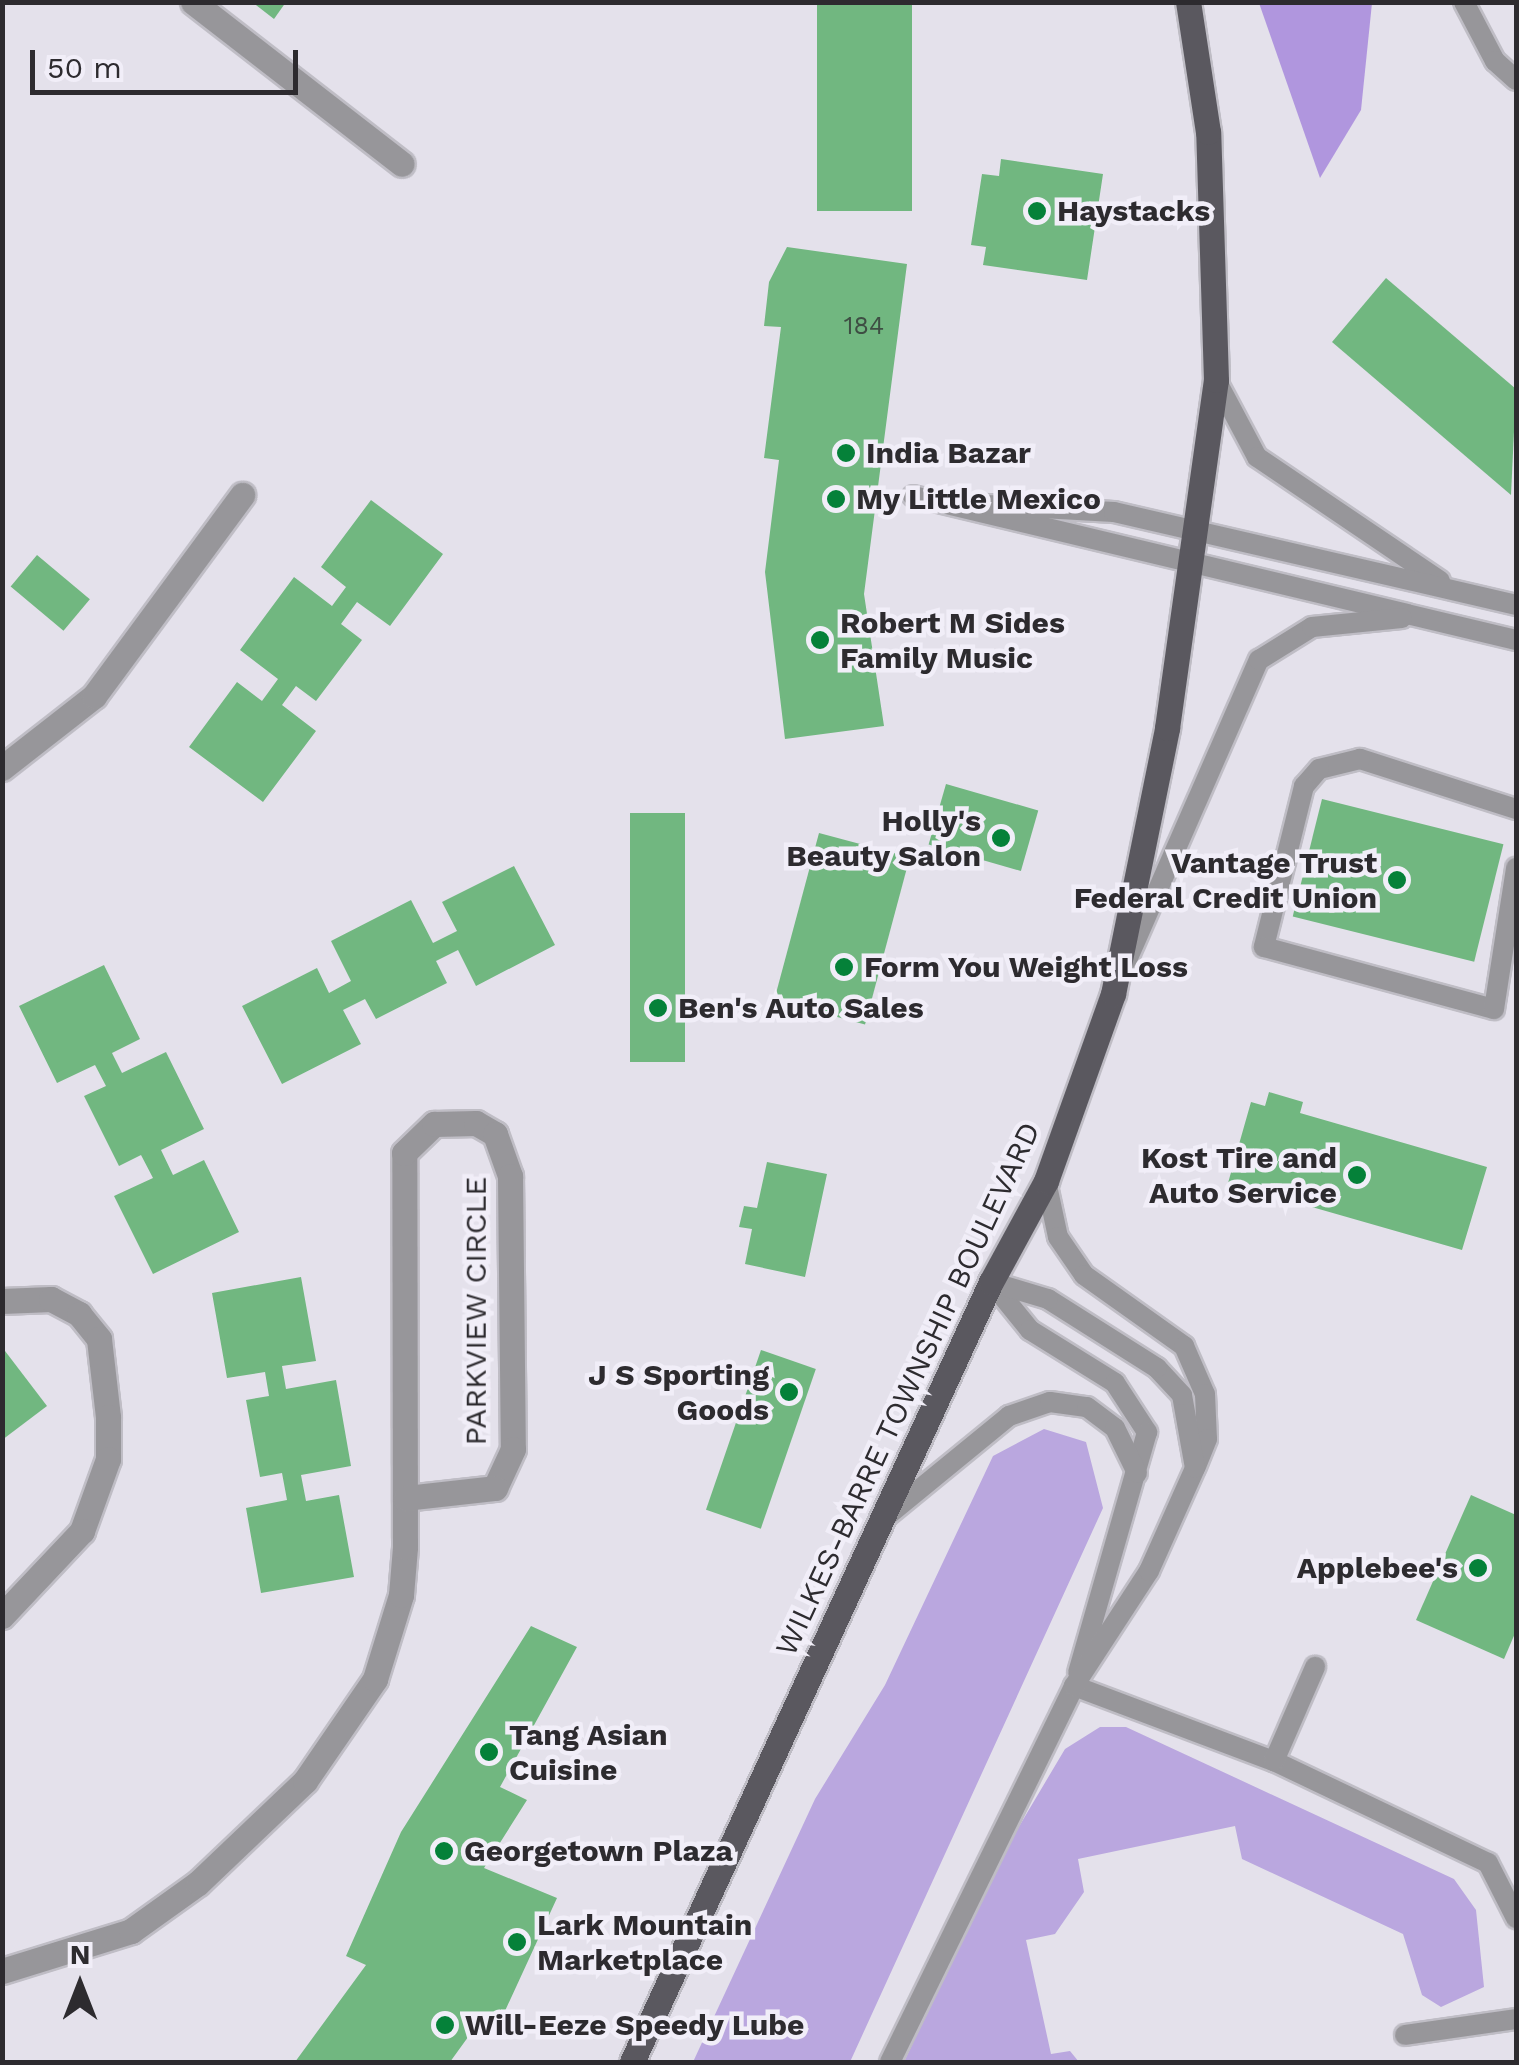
<!DOCTYPE html>
<style>
body{margin:0}
#map{position:relative;width:1519px;height:2065px;overflow:hidden;background:#e4e1eb;font-family:"Work Sans",sans-serif}
div>[style]{position:absolute}
[style*='--x']{left:calc(var(--x)*1px);top:calc(var(--y)*1px);width:calc(var(--w)*1px);rotate:calc(var(--a)*1deg)}
.green>*{inset:0;background:#baa7df}
.forest>*{inset:0;background:#b096de}
.building>*{inset:0;background:#71b780;transform-origin:0 0}
.roads{filter:drop-shadow(2px 0 #bfbdc5) drop-shadow(-2px 0 #bfbdc5) drop-shadow(0 2px #bfbdc5) drop-shadow(0 -2px #bfbdc5)}
.lane>*{height:20px;margin:-10px;padding:0 10px;transform-origin:10px;border-radius:10px;background:#97969a}
.street>*{height:25px;margin:-12.5px;padding:0 12.5px;transform-origin:12.5px;border-radius:12.5px;background:#97969a}
.primary>*{height:25px;margin:-12.5px;padding:0 12.5px;transform-origin:12.5px;border-radius:12.5px;background:#5a585f}
.dots>*{width:28px;height:28px;translate:-50% -50%;box-sizing:border-box;border:5px solid #f1eef8;border-radius:50%}
span{translate:-50% -50%;white-space:nowrap;text-align:center;line-height:1.15;-webkit-text-stroke:9px #f1eef8;paint-order:stroke}
.number-label{font-size:25px;color:#3e4e43}
.number-label span{-webkit-text-stroke-width:0}
.poi-label{font-size:30px;color:#2d2b2f;font-weight:700}
.left{translate:0 -50%;text-align:left}
.right{translate:-100% -50%;text-align:right}
.street-label{font-size:30px;color:#2d2b2f}
.frame{position:absolute;inset:0;border:5px solid #2d2b2f;pointer-events:none}
.north{position:absolute;left:30px;top:1935px;width:100px;height:100px;-webkit-text-stroke:8px #f1eef8;paint-order:stroke;rotate:0deg;font-size:28px;font-weight:700;line-height:40px;text-align:center;color:#2d2b2f}
.north::after{content:'';display:block;margin:auto;width:35px;height:45px;background:#2d2b2f;clip-path:polygon(50% 0,100% 100%,50% 72%,0 100%)}
.scale{position:absolute;left:30px;top:50px;width:268px;height:45px;box-sizing:border-box;border:5px solid #2d2b2f;border-top:0;padding-left:12px;font-size:30px;line-height:35px;white-space:nowrap;color:#2d2b2f;-webkit-text-stroke:8px #f1eef8;paint-order:stroke}
</style>
<div id="map">
<div class="green">
<div style="clip-path:polygon(1044px 1429px,1086px 1442px,1103px 1508px,850px 2062px,693px 2062px,815px 1799px,885px 1685px,993px 1456px)"></div>
<div style="clip-path:polygon(1100px 1727px,1126px 1727px,1454px 1879px,1476px 1910px,1484px 1987px,1441px 2007px,1422px 1995px,1403px 1934px,1242px 1859px,1235px 1826px,1078px 1859px,1084px 1892px,1055px 1934px,1026px 1940px,1051px 2054px,1070px 2051px,1079px 2062px,904px 2062px,986px 1882px,1065px 1749px)"></div>
</div>
<div class="forest">
<div style="clip-path:polygon(1259px 3px,1372px 3px,1361px 110px,1320px 178px)"></div>
</div>
<div class="building">
<div style="clip-path:polygon(252px 2px,286px 2px,274px 19px)"></div>
<div style="left:817px;top:2px;width:95px;height:209px"></div>
<div style="clip-path:polygon(1001px 159px,1103px 174px,1087px 280px,983px 265px,986px 247px,971px 245px,982px 174px,999px 176px)"></div>
<div style="clip-path:polygon(787px 247px,907px 264px,864px 594px,884px 726px,785px 739px,765px 572px,779px 460px,764px 458px,781px 327px,764px 326px,769px 282px)"></div>
<div style="clip-path:polygon(1386px 278px,1516px 389px,1511px 495px,1332px 342px)"></div>
<div style="clip-path:polygon(371px 500px,443px 554px,390px 626px,357px 602px,341px 624px,362px 640px,316px 701px,296px 686px,282px 705px,316px 731px,263px 802px,189px 747px,237px 682px,262px 701px,278px 679px,240px 650px,294px 577px,332px 606px,346px 587px,321px 567px)"></div>
<div style="left:37px;top:555px;width:69px;height:41px;rotate:40deg"></div>
<div style="left:946px;top:784px;width:96px;height:63px;rotate:16deg"></div>
<div style="left:1322px;top:799px;width:187px;height:121px;rotate:14deg"></div>
<div style="left:630px;top:813px;width:55px;height:249px"></div>
<div style="left:819px;top:833px;width:94px;height:173px;rotate:15deg"></div>
<div style="clip-path:polygon(514px 866px,555px 945px,476px 986px,458px 950px,436px 961px,447px 983px,376px 1019px,365px 999px,343px 1010px,361px 1044px,282px 1084px,242px 1006px,317px 968px,329px 993px,351px 981px,331px 941px,411px 900px,433px 943px,457px 931px,442px 902px)"></div>
<div style="clip-path:polygon(104px 965px,140px 1039px,112px 1053px,122px 1073px,166px 1052px,204px 1129px,161px 1150px,173px 1175px,204px 1160px,239px 1232px,153px 1274px,114px 1196px,153px 1178px,141px 1155px,119px 1166px,84px 1096px,106px 1086px,95px 1065px,57px 1083px,19px 1006px)"></div>
<div style="clip-path:polygon(1269px 1092px,1303px 1102px,1300px 1113px,1487px 1167px,1462px 1250px,1228px 1183px,1251px 1102px,1265px 1106px)"></div>
<div style="clip-path:polygon(767px 1162px,827px 1174px,805px 1277px,745px 1264px,752px 1229px,739px 1227px,744px 1206px,757px 1208px)"></div>
<div style="clip-path:polygon(301px 1277px,316px 1361px,282px 1366px,286px 1389px,336px 1380px,351px 1466px,301px 1475px,306px 1501px,339px 1495px,354px 1577px,261px 1593px,246px 1508px,287px 1500px,282px 1473px,260px 1477px,246px 1400px,269px 1396px,265px 1372px,227px 1378px,212px 1293px)"></div>
<div style="clip-path:polygon(2px 1347px,47px 1406px,2px 1440px)"></div>
<div style="left:761px;top:1350px;width:58px;height:169px;rotate:19deg"></div>
<div style="clip-path:polygon(1471px 1495px,1516px 1515px,1516px 1631px,1504px 1659px,1416px 1620px)"></div>
<div style="clip-path:polygon(531px 1626px,577px 1647px,500px 1787px,527px 1800px,484px 1868px,557px 1898px,499px 2024px,484px 2015px,450px 2062px,295px 2062px,366px 1965px,346px 1956px,401px 1832px)"></div>
</div>
<div class="roads">
<div class="lane">
<div style="--x:1464;--y:2;--w:67;--a:62.3"></div>
<div style="--x:1495;--y:61;--w:28;--a:42"></div>
<div style="--x:1216;--y:380;--w:87;--a:62"></div>
<div style="--x:1257;--y:457;--w:221;--a:34.1"></div>
<div style="--x:913;--y:496;--w:620;--a:13.43"></div>
<div style="--x:969;--y:504;--w:145;--a:3.2"></div>
<div style="--x:1114;--y:512;--w:413;--a:13"></div>
<div style="--x:1516;--y:809;--w:164;--a:-162.2"></div>
<div style="--x:1360;--y:759;--w:42;--a:166.3"></div>
<div style="--x:1319;--y:769;--w:23;--a:131"></div>
<div style="--x:1304;--y:786;--w:166;--a:104"></div>
<div style="--x:1264;--y:947;--w:238;--a:15.1"></div>
<div style="--x:1494;--y:1009;--w:143;--a:-81.1"></div>
<div style="--x:1127;--y:960;--w:328;--a:-66.3"></div>
<div style="--x:1259;--y:660;--w:62;--a:-31.9"></div>
<div style="--x:1312;--y:627;--w:90;--a:-5.7"></div>
<div style="--x:1046;--y:1181;--w:57;--a:77.9"></div>
<div style="--x:1058;--y:1237;--w:46;--a:55.6"></div>
<div style="--x:1084;--y:1275;--w:123;--a:35.4"></div>
<div style="--x:1184;--y:1346;--w:52;--a:66.4"></div>
<div style="--x:1205;--y:1394;--w:45;--a:87.5"></div>
<div style="--x:1207;--y:1439;--w:29;--a:112"></div>
<div style="--x:991;--y:1282;--w:62;--a:50.9"></div>
<div style="--x:1030;--y:1330;--w:100;--a:31.9"></div>
<div style="--x:1115;--y:1383;--w:59;--a:56.9"></div>
<div style="--x:1147;--y:1432;--w:250;--a:106"></div>
<div style="--x:882;--y:1520;--w:164;--a:-39.3"></div>
<div style="--x:1009;--y:1416;--w:43;--a:-18.9"></div>
<div style="--x:1050;--y:1402;--w:37;--a:8"></div>
<div style="--x:1087;--y:1407;--w:35;--a:37"></div>
<div style="--x:1115;--y:1428;--w:50;--a:63.9"></div>
<div style="--x:1074;--y:1686;--w:214;--a:20.6"></div>
<div style="--x:1274;--y:1761;--w:237;--a:25.5"></div>
<div style="--x:1488;--y:1863;--w:62;--a:63"></div>
<div style="--x:1274;--y:1761;--w:103;--a:-66.4"></div>
<div style="--x:1405;--y:2035;--w:112;--a:-8.2"></div>
<div style="--x:890;--y:2062;--w:419;--a:-63.9"></div>
<div style="--x:1074;--y:1686;--w:137;--a:-56.9"></div>
<div style="--x:1149;--y:1571;--w:113;--a:-65.9"></div>
<div style="--x:1195;--y:1468;--w:74;--a:-100.1"></div>
<div style="--x:1182;--y:1395;--w:37;--a:-133"></div>
<div style="--x:1157;--y:1368;--w:129;--a:-147.7"></div>
<div style="--x:1048;--y:1299;--w:59;--a:-163.4"></div>
</div>
<div class="street">
<div style="--x:193;--y:2;--w:264;--a:37.8"></div>
<div style="--x:2;--y:768;--w:117;--a:-38"></div>
<div style="--x:94;--y:696;--w:250;--a:-53.6"></div>
<div style="--x:2;--y:1301;--w:49;--a:-2.3"></div>
<div style="--x:51;--y:1299;--w:32;--a:28"></div>
<div style="--x:79;--y:1314;--w:32;--a:51"></div>
<div style="--x:99;--y:1339;--w:79;--a:83.4"></div>
<div style="--x:108;--y:1417;--w:42;--a:90"></div>
<div style="--x:108;--y:1459;--w:77;--a:109.9"></div>
<div style="--x:82;--y:1531;--w:117;--a:133.3"></div>
<div style="--x:2;--y:1971;--w:135;--a:-17.2"></div>
<div style="--x:131;--y:1931;--w:82;--a:-35.6"></div>
<div style="--x:198;--y:1883;--w:148;--a:-43.6"></div>
<div style="--x:305;--y:1781;--w:124;--a:-55.5"></div>
<div style="--x:375;--y:1679;--w:88;--a:-72.8"></div>
<div style="--x:401;--y:1595;--w:48;--a:-85.2"></div>
<div style="--x:405;--y:1547;--w:394;--a:-90.1"></div>
<div style="--x:404;--y:1153;--w:42;--a:-44"></div>
<div style="--x:434;--y:1124;--w:42;--a:-1.4"></div>
<div style="--x:476;--y:1123;--w:22;--a:30"></div>
<div style="--x:495;--y:1134;--w:45;--a:70.3"></div>
<div style="--x:510;--y:1176;--w:273;--a:89.4"></div>
<div style="--x:513;--y:1449;--w:43;--a:114.8"></div>
<div style="--x:495;--y:1488;--w:90;--a:173.6"></div>
</div>
<div class="primary">
<div style="--x:632;--y:2062;--w:859;--a:-65.29"></div>
<div style="--x:991;--y:1282;--w:115;--a:-61.4"></div>
<div style="--x:1046;--y:1181;--w:199;--a:-70.3"></div>
<div style="--x:1113;--y:994;--w:271;--a:-78.5"></div>
<div style="--x:1167;--y:728;--w:351;--a:-82"></div>
<div style="--x:1216;--y:380;--w:248;--a:-91.8"></div>
<div style="--x:1208;--y:132;--w:132;--a:-98.7"></div>
</div>
</div>
<div class="dots">
<div style="left:1037px;top:211px;background:#058139"></div>
<div style="left:846px;top:453px;background:#058139"></div>
<div style="left:836px;top:499px;background:#058139"></div>
<div style="left:820px;top:640px;background:#058139"></div>
<div style="left:1001px;top:838px;background:#058139"></div>
<div style="left:1397px;top:880px;background:#058139"></div>
<div style="left:844px;top:967px;background:#058139"></div>
<div style="left:658px;top:1008px;background:#058139"></div>
<div style="left:1357px;top:1175px;background:#058139"></div>
<div style="left:789px;top:1392px;background:#058139"></div>
<div style="left:1478px;top:1568px;background:#058139"></div>
<div style="left:489px;top:1752px;background:#058139"></div>
<div style="left:444px;top:1851px;background:#058139"></div>
<div style="left:517px;top:1942px;background:#058139"></div>
<div style="left:445px;top:2025px;background:#058139"></div>
</div>
<div class="number-label">
<span style="left:864px;top:326px">184</span>
</div>
<div class="poi-label">
<span class="left" style="left:1057px;top:211px">Haystacks</span>
<span class="left" style="left:866px;top:453px">India Bazar</span>
<span class="left" style="left:856px;top:499px">My Little Mexico</span>
<span class="left" style="left:840px;top:640px">Robert M Sides<br>Family Music</span>
<span class="right" style="left:981px;top:838px">Holly's<br>Beauty Salon</span>
<span class="right" style="left:1377px;top:880px">Vantage Trust<br>Federal Credit Union</span>
<span class="left" style="left:864px;top:967px">Form You Weight Loss</span>
<span class="left" style="left:678px;top:1008px">Ben's Auto Sales</span>
<span class="right" style="left:1337px;top:1175px">Kost Tire and<br>Auto Service</span>
<span class="right" style="left:769px;top:1392px">J S Sporting<br>Goods</span>
<span class="right" style="left:1458px;top:1568px">Applebee's</span>
<span class="left" style="left:509px;top:1752px">Tang Asian<br>Cuisine</span>
<span class="left" style="left:464px;top:1851px">Georgetown Plaza</span>
<span class="left" style="left:537px;top:1942px">Lark Mountain<br>Marketplace</span>
<span class="left" style="left:465px;top:2025px">Will-Eeze Speedy Lube</span>
</div>
<div class="street-label">
<span style="left:476px;top:1311px;rotate:-90deg">PARKVIEW CIRCLE</span>
<span style="left:908px;top:1389px;rotate:-65deg">WILKES-BARRE TOWNSHIP BOULEVARD</span>
</div>
<div class="frame"></div>
<div class="north">N</div>
<div class="scale">50 m</div>
</div>
